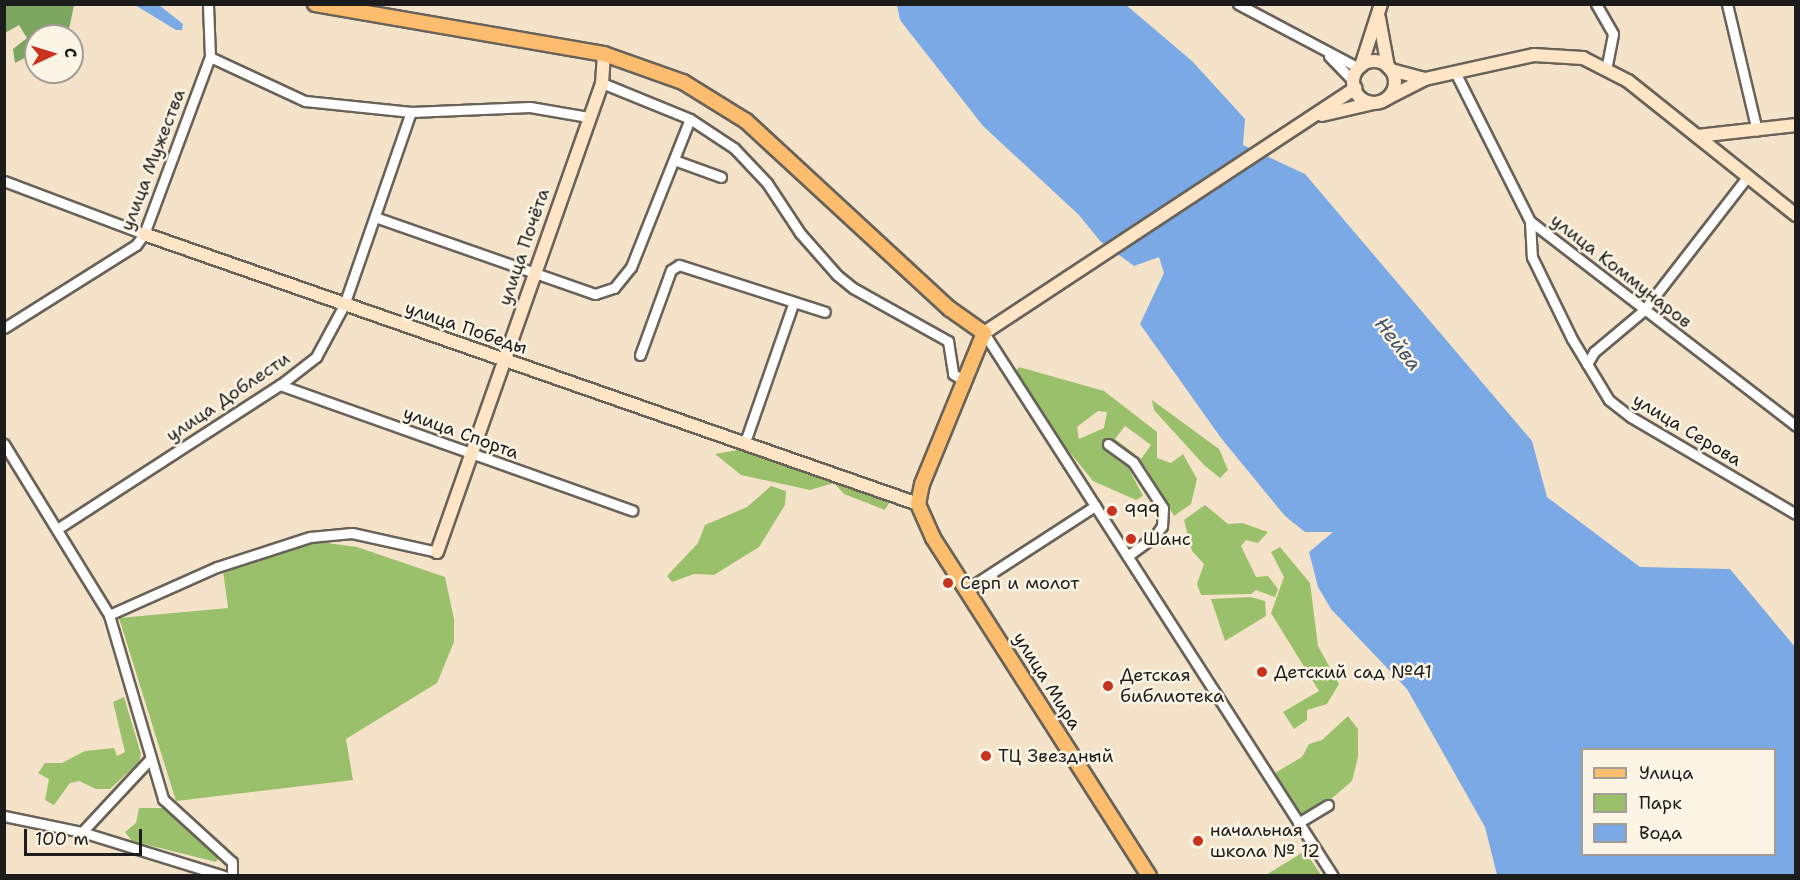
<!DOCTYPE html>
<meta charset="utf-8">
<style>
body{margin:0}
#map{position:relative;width:1800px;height:880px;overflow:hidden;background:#f5e3c9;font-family:"Shantell Sans",sans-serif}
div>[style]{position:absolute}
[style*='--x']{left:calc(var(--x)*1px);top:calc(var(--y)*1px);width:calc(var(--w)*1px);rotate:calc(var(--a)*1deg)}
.green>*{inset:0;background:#9bc06b}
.forest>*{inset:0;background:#7ca65f}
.water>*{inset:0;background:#7ba9e5}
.roads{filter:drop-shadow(2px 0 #686259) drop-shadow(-2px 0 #686259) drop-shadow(0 2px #686259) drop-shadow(0 -2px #686259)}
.street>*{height:9px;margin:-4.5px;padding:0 4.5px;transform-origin:4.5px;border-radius:4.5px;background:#fff}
.secondary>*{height:12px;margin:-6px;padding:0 6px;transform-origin:6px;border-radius:6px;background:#fee5c5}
.secondary>.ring{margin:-6px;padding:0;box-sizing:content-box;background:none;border:12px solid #fee5c5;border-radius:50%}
.primary>*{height:14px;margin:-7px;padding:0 7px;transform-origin:7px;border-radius:7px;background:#fcbd6f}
.dots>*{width:16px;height:16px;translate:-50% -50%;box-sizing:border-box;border:3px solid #fcf5e5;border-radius:50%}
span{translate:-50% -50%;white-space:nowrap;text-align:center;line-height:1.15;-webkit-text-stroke:5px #fcf5e5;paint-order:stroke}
.street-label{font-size:18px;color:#1c1c1c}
.poi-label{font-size:18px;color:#1c1c1c}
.left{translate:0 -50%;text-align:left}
.water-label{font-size:20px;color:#42546c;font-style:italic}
.frame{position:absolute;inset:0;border:6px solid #1c1c1c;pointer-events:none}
.legend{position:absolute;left:1581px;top:748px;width:195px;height:108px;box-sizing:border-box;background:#fcf5e5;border:2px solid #a29e95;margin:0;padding:8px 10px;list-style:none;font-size:18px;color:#1c1c1c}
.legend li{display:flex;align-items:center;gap:12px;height:30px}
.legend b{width:30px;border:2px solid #a29e95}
.north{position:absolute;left:24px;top:24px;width:60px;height:60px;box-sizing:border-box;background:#fcf5e5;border:2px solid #a29e95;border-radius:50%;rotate:86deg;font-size:16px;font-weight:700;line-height:24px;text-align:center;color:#1c1c1c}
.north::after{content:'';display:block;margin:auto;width:21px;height:27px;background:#c8321e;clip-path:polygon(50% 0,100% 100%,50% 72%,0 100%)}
.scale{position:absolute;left:24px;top:829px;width:118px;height:27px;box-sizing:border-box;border:3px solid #1c1c1c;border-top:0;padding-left:8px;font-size:18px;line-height:21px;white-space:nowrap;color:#1c1c1c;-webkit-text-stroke:4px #fcf5e5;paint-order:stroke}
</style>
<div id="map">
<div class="green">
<div style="clip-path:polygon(evenodd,1019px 367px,1104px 391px,1157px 432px,1157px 458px,1171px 463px,1183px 454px,1197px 479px,1191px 504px,1174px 516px,1145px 466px,1134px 462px,1128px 467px,1143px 496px,1136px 500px,1093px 481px,1010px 378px,1019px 367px,1098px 411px,1107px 412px,1104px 428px,1079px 439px,1077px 427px,1098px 411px,1019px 367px,1125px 426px,1151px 445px,1141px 459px,1115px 439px,1125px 426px)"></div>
<div style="clip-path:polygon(1152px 400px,1219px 449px,1228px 470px,1220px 478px,1204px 465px,1154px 410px)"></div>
<div style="clip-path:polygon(749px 448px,842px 481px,889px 503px,885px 510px,844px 494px,834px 483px,810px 490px,741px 475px,715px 454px)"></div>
<div style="clip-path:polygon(771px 486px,786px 491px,785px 505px,759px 547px,714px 575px,694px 574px,672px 582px,667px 576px,698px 543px,705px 525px,747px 507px)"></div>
<div style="clip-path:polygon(1205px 505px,1228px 524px,1242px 523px,1268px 532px,1258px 543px,1246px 540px,1241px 546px,1256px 577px,1268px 576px,1278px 589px,1275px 597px,1256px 590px,1251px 594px,1201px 595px,1197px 584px,1204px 564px,1192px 551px,1184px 520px)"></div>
<div style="clip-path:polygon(313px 541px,357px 547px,445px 577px,454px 619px,454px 642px,437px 683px,346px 739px,353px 780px,176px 801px,119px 618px,228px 608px,223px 570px)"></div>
<div style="clip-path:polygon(1280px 547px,1310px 583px,1318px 646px,1339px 684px,1327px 704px,1307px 710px,1307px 720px,1294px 729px,1283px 712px,1319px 691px,1271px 613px,1284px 577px,1271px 552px)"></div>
<div style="clip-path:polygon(1250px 597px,1265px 601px,1266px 616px,1225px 641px,1211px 599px)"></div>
<div style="clip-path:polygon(124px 697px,141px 754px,139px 762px,110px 789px,96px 789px,79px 781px,70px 783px,54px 805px,45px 800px,49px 779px,38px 773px,45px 763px,62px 763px,85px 751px,114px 748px,117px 756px,125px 752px,113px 702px)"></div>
<div style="clip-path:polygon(1348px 716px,1358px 729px,1358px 757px,1352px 781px,1330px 800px,1302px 816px,1275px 773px,1302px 757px,1309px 744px,1322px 740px)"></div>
<div style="clip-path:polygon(139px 808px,166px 808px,219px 857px,216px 862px,132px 841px,125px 832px,136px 823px)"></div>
<div style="clip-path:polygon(1305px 851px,1321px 875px,1266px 875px)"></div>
</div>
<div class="forest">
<div style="clip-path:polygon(5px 4px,74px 5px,68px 34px,36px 36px,36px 52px,15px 63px,13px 49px,27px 38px,19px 25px,5px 33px)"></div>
</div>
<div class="water">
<div style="clip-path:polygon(135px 5px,159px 5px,183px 24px,182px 30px,176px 30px)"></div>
<div style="clip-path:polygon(evenodd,897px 5px,1126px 5px,1192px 61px,1245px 119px,1243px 145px,1305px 174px,1532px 441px,1547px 497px,1640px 567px,1730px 569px,1795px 647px,1795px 875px,1497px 875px,1485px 827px,1407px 689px,1331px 609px,1318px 587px,1309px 552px,1333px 532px,1305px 532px,1285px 516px,1221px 438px,1140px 324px,1164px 273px,1159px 257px,1134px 266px,1100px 241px,1079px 215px,983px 126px,900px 20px,897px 5px,1582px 750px,1774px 750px,1774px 854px,1582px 854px,1582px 750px)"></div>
</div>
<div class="roads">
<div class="street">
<div style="--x:1238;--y:4;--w:137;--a:27.9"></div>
<div style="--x:1596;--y:4;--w:34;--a:60"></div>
<div style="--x:1613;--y:34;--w:36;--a:101"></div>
<div style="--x:1727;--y:4;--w:130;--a:76.7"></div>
<div style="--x:1329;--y:56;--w:35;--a:46"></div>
<div style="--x:210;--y:57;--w:105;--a:24.9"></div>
<div style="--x:305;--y:101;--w:107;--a:5.9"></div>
<div style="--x:411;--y:112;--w:119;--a:-2.4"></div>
<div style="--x:530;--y:107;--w:59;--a:9.8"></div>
<div style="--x:1455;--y:72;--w:167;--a:63.3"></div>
<div style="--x:1530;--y:221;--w:336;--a:37.6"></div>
<div style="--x:602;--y:83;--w:95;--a:22.2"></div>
<div style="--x:690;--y:119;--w:53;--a:33.4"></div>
<div style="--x:734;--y:148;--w:48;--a:46.7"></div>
<div style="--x:767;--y:183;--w:60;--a:56.6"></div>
<div style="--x:800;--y:233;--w:56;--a:48.6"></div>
<div style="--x:837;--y:275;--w:21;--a:39"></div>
<div style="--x:853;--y:288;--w:109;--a:29.2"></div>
<div style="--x:948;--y:341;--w:33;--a:81"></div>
<div style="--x:953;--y:374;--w:14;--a:30"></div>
<div style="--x:674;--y:160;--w:50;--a:19.9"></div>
<div style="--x:4;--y:181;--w:150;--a:20.7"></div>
<div style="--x:375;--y:217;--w:233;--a:19.3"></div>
<div style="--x:595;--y:294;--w:20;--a:-18"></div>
<div style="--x:614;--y:288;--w:27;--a:-51"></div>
<div style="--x:631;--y:267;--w:159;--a:-68.3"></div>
<div style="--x:1530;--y:221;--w:36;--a:87"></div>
<div style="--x:1532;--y:257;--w:91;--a:64"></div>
<div style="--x:1572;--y:339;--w:71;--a:58.8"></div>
<div style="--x:1609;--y:400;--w:28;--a:38"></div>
<div style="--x:1631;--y:417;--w:191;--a:30.5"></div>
<div style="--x:4;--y:328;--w:156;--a:-32.2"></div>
<div style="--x:136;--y:245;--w:14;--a:-54"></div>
<div style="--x:144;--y:234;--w:189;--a:-69.6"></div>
<div style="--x:210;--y:57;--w:53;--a:-92.2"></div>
<div style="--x:984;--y:333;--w:645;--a:57.27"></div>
<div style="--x:640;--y:355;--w:90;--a:-70"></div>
<div style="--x:671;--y:270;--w:9;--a:-32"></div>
<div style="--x:679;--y:265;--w:153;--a:17.8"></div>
<div style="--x:1587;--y:364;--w:14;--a:-60"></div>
<div style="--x:1594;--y:352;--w:65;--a:-40"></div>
<div style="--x:1644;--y:310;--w:168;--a:-52.2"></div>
<div style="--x:280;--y:385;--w:374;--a:19.6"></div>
<div style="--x:745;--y:442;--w:146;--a:-70.8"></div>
<div style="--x:4;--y:444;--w:201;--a:58.4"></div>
<div style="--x:109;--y:615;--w:192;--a:73.6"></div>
<div style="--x:163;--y:799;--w:93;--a:42.4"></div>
<div style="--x:232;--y:862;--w:14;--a:90"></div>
<div style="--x:1108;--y:444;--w:31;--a:36"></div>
<div style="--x:1133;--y:462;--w:55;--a:56.9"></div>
<div style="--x:1163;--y:508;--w:18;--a:93"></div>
<div style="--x:1162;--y:526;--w:12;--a:125"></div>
<div style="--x:1155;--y:536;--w:34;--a:144"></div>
<div style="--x:57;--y:529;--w:265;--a:-32.9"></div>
<div style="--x:280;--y:385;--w:46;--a:-37.9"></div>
<div style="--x:316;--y:357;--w:59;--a:-61.7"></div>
<div style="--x:344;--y:305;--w:204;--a:-70.9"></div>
<div style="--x:967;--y:589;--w:153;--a:-33"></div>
<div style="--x:109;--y:615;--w:118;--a:-24"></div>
<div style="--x:217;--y:567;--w:98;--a:-17.9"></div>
<div style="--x:310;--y:537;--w:42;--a:-5.4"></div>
<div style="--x:352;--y:533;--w:87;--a:12.6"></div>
<div style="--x:4;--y:816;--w:80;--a:11.6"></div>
<div style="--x:82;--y:832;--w:149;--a:17.2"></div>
<div style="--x:1298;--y:823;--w:35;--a:-31"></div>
<div style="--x:82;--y:832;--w:101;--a:-47"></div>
</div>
<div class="secondary">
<div style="--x:1379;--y:18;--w:50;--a:79.6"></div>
<div class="ring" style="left:1353px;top:61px;width:30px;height:30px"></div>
<div style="--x:1361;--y:66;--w:65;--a:-72.1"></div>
<div style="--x:1391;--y:70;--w:35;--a:15"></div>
<div style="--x:1386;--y:99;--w:44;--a:-27.1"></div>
<div style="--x:1425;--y:79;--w:112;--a:-12.4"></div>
<div style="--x:1534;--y:55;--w:49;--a:3.5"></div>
<div style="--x:1583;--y:58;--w:51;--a:27.1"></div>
<div style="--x:1628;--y:81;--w:215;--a:38.6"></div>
<div style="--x:1322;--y:115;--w:52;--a:-13.2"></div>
<div style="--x:1697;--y:136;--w:100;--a:-6.3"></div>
<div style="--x:144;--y:234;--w:820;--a:19.23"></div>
<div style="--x:984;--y:333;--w:445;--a:-33.4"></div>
<div style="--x:437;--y:552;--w:497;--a:-70.6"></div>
<div style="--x:602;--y:83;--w:29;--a:-86"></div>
</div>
<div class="primary">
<div style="--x:315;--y:4;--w:293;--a:9.8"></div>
<div style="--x:604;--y:54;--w:84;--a:19.5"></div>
<div style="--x:683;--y:82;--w:74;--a:31.8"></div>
<div style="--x:746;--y:121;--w:277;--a:42.7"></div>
<div style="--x:950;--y:309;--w:42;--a:35.2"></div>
<div style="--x:984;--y:333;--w:163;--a:112.3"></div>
<div style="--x:922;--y:484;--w:20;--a:101"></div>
<div style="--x:918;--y:504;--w:37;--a:66"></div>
<div style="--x:933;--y:538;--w:401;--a:57.4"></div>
</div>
</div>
<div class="dots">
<div style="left:1112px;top:511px;background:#c8321e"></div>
<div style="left:1131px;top:539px;background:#c8321e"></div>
<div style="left:948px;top:583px;background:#c8321e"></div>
<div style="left:1262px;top:672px;background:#c8321e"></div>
<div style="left:1108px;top:686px;background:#c8321e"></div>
<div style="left:986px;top:756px;background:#c8321e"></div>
<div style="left:1198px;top:841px;background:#c8321e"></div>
</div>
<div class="street-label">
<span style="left:153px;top:160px;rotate:-69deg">улица Мужества</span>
<span style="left:524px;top:247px;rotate:-71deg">улица Почёта</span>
<span style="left:1621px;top:271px;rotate:38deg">улица Коммунаров</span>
<span style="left:466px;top:328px;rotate:19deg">улица Победы</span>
<span style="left:228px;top:397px;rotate:-34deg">улица Доблести</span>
<span style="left:1687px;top:430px;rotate:31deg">улица Серова</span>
<span style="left:461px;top:433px;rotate:20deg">улица Спорта</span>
<span style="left:1047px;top:681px;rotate:58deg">улица Мира</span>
</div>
<div class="poi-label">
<span class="left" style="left:1124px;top:511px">999</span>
<span class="left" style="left:1143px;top:539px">Шанс</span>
<span class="left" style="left:960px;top:583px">Серп и молот</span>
<span class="left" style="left:1274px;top:672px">Детский сад №41</span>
<span class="left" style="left:1120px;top:686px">Детская<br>библиотека</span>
<span class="left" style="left:998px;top:756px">ТЦ Звездный</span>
<span class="left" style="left:1210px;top:841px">начальная<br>школа № 12</span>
</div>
<div class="water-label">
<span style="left:1398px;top:344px;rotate:52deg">Нейва</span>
</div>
<div class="frame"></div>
<ul class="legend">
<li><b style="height:8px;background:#fcbd6f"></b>Улица</li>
<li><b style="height:16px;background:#9bc06b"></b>Парк</li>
<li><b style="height:16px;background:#7ba9e5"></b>Вода</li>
</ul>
<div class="north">С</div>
<div class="scale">100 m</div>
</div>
